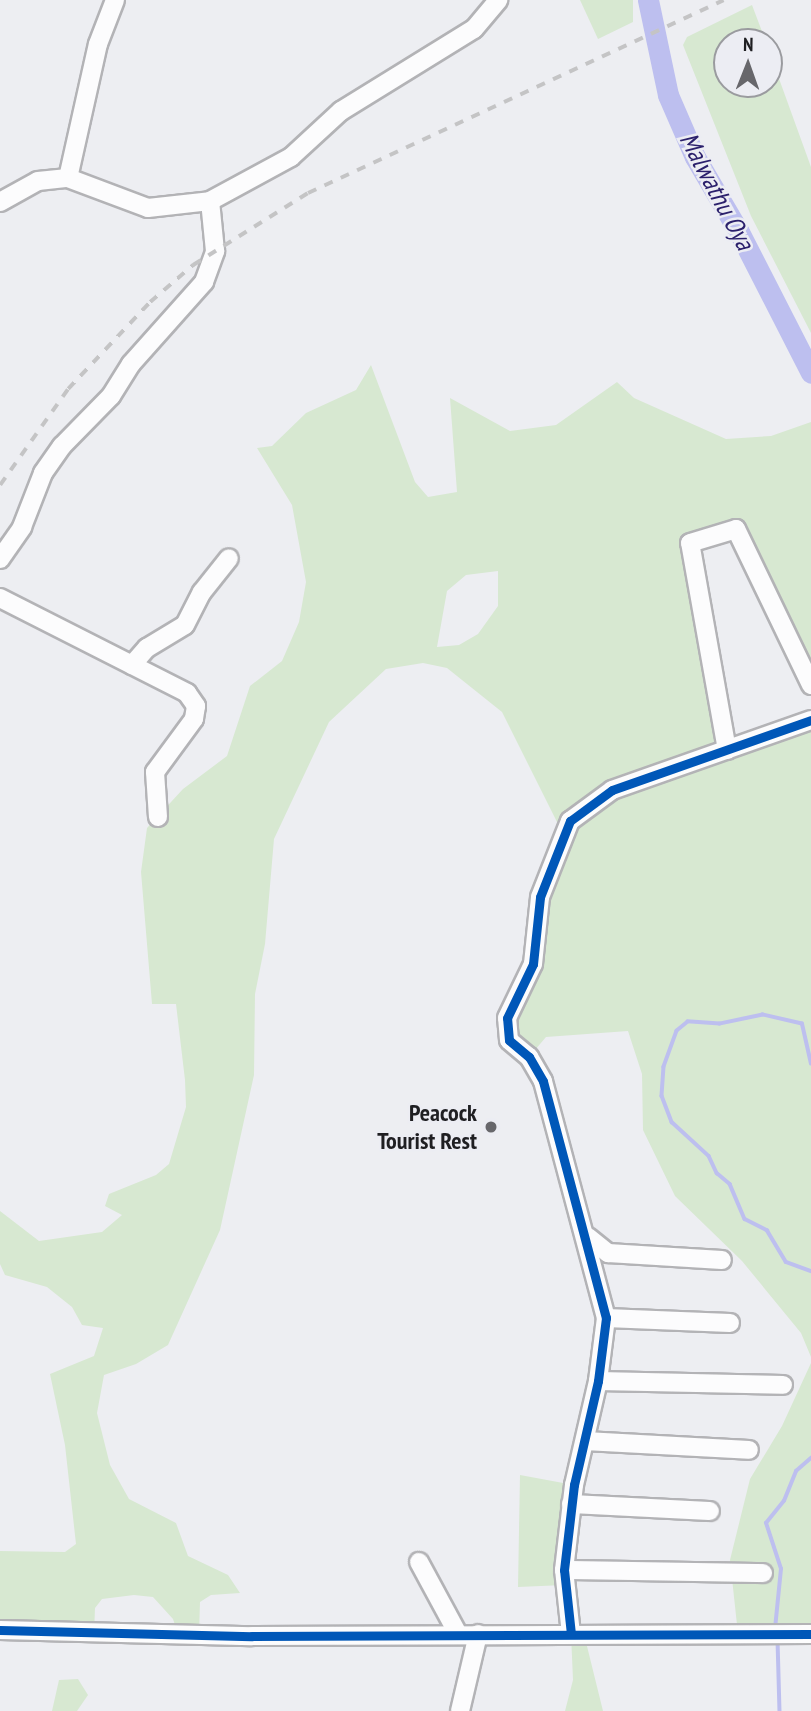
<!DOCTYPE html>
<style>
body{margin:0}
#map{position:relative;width:811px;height:1711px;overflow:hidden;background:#edeef2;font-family:"PT Sans Narrow",sans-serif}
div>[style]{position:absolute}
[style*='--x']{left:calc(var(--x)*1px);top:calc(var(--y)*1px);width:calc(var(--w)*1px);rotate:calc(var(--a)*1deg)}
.green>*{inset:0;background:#d7e8d1}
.stream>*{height:3.5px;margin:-1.75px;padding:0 1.75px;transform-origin:1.75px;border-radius:1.75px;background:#bdbfef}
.river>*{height:21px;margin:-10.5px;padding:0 10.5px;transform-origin:10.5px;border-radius:10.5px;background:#bdbfef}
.roads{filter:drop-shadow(2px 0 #b3b3b6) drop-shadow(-2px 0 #b3b3b6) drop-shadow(0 2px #b3b3b6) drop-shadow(0 -2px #b3b3b6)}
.minor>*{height:18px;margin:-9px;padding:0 9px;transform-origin:9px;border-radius:9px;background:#fcfcfd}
.rail>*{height:3.5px;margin-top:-1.75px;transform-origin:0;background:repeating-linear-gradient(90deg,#c4c4c5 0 9px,transparent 0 18px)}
.cycleway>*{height:9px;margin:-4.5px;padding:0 4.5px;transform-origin:4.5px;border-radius:4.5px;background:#0057b8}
.dots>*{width:19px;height:19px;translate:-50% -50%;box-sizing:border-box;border:4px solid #ecedf3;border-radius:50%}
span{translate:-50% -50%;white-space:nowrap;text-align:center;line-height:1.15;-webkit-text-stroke:5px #ecedf3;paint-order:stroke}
.poi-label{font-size:24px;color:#1f1f22;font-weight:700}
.right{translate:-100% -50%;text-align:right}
.water-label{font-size:26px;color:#2b206c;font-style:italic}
.north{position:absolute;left:713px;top:28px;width:70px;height:70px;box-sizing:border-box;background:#ecedf3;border:2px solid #9a9b9f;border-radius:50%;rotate:1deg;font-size:19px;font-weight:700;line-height:28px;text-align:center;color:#1f1f22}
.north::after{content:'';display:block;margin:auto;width:24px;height:32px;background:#67676b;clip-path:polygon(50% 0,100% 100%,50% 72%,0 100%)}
</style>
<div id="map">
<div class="green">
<div style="clip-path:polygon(580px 0,633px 0,633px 22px,598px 39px)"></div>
<div style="clip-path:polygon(752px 5px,766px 42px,727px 42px,727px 84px,769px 84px,769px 51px,811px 167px,811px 333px,751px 216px,683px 45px,687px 37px)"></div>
<div style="clip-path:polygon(evenodd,371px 365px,415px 482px,428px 497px,457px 492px,450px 398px,510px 431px,556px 425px,617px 382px,634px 398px,726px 439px,771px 436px,811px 422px,811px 685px,736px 529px,690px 543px,727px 750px,811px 720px,811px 1357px,801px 1333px,742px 1261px,675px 1196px,643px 1130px,642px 1074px,628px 1031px,546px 1037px,529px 1057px,509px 1040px,514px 1002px,563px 834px,502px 712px,447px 668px,423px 663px,386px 669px,329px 722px,274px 839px,265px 944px,255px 994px,254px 1075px,220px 1230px,168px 1345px,136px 1364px,104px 1375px,97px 1413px,110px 1465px,129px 1499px,176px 1523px,188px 1556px,228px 1575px,240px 1593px,211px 1595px,200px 1602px,199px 1634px,178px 1634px,173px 1619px,153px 1597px,134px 1595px,102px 1599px,95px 1608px,94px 1634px,0 1630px,0 1551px,65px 1552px,76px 1544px,65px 1445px,50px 1374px,94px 1356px,103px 1328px,82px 1325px,72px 1307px,47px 1287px,5px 1275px,0 1264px,0 1211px,39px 1241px,102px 1232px,122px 1215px,105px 1206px,109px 1194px,156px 1175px,169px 1164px,186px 1107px,185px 1080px,176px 1004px,152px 1004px,141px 872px,147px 828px,183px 789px,227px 756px,250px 686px,282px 661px,299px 622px,306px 582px,292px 505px,257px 448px,272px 446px,306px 413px,356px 390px,371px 365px,498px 571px,498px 606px,478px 634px,459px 645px,437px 647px,447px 591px,466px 575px,498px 571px)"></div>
<div style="clip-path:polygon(811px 1363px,811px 1634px,738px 1634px,730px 1560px,750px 1479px,782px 1426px)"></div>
<div style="clip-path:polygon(520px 1475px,574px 1485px,564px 1585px,518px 1587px)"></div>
<div style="clip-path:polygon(571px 1634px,584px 1634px,603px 1711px,565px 1711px,573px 1680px)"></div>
<div style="clip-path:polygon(78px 1679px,88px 1695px,77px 1711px,52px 1711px,59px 1680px)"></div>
</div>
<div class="stream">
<div style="--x:811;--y:1064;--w:41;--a:-102.7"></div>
<div style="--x:802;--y:1024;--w:40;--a:-167"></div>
<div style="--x:763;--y:1015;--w:44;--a:168.2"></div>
<div style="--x:720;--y:1024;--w:32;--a:-176"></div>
<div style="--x:688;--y:1022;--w:14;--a:141"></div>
<div style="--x:677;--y:1031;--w:38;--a:110"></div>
<div style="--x:664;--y:1067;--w:29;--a:94"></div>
<div style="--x:662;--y:1096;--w:28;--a:69"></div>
<div style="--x:672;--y:1122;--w:50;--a:42.6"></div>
<div style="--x:709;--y:1156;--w:19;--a:65"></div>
<div style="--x:717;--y:1173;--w:17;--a:40"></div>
<div style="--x:730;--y:1184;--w:38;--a:67"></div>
<div style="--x:745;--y:1219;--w:25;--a:27"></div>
<div style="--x:767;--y:1230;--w:37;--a:59"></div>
<div style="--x:786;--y:1262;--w:27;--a:20"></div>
<div style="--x:775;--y:1629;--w:60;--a:-84.3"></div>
<div style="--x:781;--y:1569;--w:48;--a:-108.1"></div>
<div style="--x:766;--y:1523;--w:28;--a:-51"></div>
<div style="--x:784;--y:1501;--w:32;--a:-68"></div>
<div style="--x:796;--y:1471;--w:20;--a:-41"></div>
<div style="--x:778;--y:1640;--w:71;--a:88.4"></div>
</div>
<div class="river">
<div style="--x:648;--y:0;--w:97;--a:78.1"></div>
<div style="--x:668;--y:95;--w:68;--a:66.5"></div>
<div style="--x:695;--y:157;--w:87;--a:59.6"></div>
<div style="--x:739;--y:232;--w:158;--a:62.9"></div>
</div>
<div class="roads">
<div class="minor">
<div style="--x:68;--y:178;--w:137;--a:-77.4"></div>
<div style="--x:98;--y:44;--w:47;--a:-68.9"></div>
<div style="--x:0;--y:202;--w:43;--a:-28.9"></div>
<div style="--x:38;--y:181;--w:30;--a:-6"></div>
<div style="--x:68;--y:178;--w:85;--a:20.6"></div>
<div style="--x:148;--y:208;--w:62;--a:-6.4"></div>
<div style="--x:210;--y:201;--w:92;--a:-28.5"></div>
<div style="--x:291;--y:157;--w:68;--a:-42.6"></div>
<div style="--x:341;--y:111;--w:156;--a:-31.7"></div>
<div style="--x:474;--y:29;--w:38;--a:-50"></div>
<div style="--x:0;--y:559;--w:39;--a:-55"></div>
<div style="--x:22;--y:527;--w:58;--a:-68.7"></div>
<div style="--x:43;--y:473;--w:33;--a:-55"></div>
<div style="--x:62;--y:446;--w:70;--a:-45.6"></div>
<div style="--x:111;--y:396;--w:38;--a:-58"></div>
<div style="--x:131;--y:364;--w:110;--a:-48.3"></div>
<div style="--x:204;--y:282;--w:33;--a:-70"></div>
<div style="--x:215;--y:251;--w:50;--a:-95.7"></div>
<div style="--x:0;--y:598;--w:210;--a:26.9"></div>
<div style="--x:187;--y:693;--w:16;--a:55"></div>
<div style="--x:196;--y:706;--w:13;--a:99"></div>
<div style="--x:194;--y:719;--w:66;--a:126.3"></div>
<div style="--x:155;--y:772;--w:45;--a:86.2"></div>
<div style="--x:132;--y:665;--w:23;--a:-49"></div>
<div style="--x:147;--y:648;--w:44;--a:-31.2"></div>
<div style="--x:185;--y:625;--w:37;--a:-63"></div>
<div style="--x:202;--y:592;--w:43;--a:-51.5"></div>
<div style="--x:727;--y:750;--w:210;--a:-100.1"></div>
<div style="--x:690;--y:543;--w:48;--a:-16.9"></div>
<div style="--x:736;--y:529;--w:173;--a:64.3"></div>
<div style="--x:588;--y:1237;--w:26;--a:39"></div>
<div style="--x:608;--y:1253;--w:114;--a:3.5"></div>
<div style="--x:606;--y:1318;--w:124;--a:2.3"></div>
<div style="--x:598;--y:1381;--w:185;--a:1.2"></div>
<div style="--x:585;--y:1441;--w:164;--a:3.1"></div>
<div style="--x:571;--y:1504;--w:139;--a:2.9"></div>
<div style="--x:419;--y:1562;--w:82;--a:61.6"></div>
<div style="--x:564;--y:1570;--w:199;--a:0.9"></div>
<div style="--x:0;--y:1630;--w:252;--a:1.4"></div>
<div style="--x:252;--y:1636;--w:559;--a:-0.2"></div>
<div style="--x:571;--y:1634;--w:64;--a:-96.2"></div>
<div style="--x:564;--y:1570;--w:86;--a:-83.3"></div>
<div style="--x:574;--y:1485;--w:107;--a:-77"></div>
<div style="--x:598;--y:1381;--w:64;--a:-82.8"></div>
<div style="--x:606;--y:1318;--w:245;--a:-104.9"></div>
<div style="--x:543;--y:1081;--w:28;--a:-120"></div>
<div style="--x:529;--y:1057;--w:26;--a:-140"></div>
<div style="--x:509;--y:1040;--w:22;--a:-95"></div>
<div style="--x:507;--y:1018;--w:60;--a:-64.3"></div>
<div style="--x:533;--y:964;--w:67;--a:-84"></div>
<div style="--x:540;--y:897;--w:82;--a:-68.5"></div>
<div style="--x:570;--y:821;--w:52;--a:-36.4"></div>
<div style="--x:612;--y:790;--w:211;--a:-19.4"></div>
<div style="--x:460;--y:1711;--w:79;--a:-76.8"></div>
</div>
</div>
<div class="rail">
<div style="--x:0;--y:485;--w:118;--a:-54.7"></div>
<div style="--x:68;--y:389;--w:120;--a:-46.7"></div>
<div style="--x:150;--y:302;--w:57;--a:-40.7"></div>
<div style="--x:193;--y:265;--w:136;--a:-32.1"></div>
<div style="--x:308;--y:193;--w:458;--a:-24.9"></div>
</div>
<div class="cycleway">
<div style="--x:0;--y:1630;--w:252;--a:1.4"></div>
<div style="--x:252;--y:1636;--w:559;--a:-0.2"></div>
<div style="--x:571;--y:1634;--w:64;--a:-96.2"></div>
<div style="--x:564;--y:1570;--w:86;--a:-83.3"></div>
<div style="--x:574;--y:1485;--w:107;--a:-77"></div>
<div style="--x:598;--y:1381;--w:64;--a:-82.8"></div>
<div style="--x:606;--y:1318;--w:245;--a:-104.9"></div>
<div style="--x:543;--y:1081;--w:28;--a:-120"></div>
<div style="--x:529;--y:1057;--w:26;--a:-140"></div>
<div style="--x:509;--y:1040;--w:22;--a:-95"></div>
<div style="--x:507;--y:1018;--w:60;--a:-64.3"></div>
<div style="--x:533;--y:964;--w:67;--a:-84"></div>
<div style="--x:540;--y:897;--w:82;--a:-68.5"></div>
<div style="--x:570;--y:821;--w:52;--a:-36.4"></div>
<div style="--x:612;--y:790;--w:211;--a:-19.4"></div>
</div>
<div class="dots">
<div style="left:491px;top:1127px;background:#67676b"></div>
</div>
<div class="poi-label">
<span class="right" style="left:477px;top:1127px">Peacock<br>Tourist Rest</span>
</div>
<div class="water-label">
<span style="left:717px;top:191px;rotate:62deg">Malwathu Oya</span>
</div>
<div class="north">N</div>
</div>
